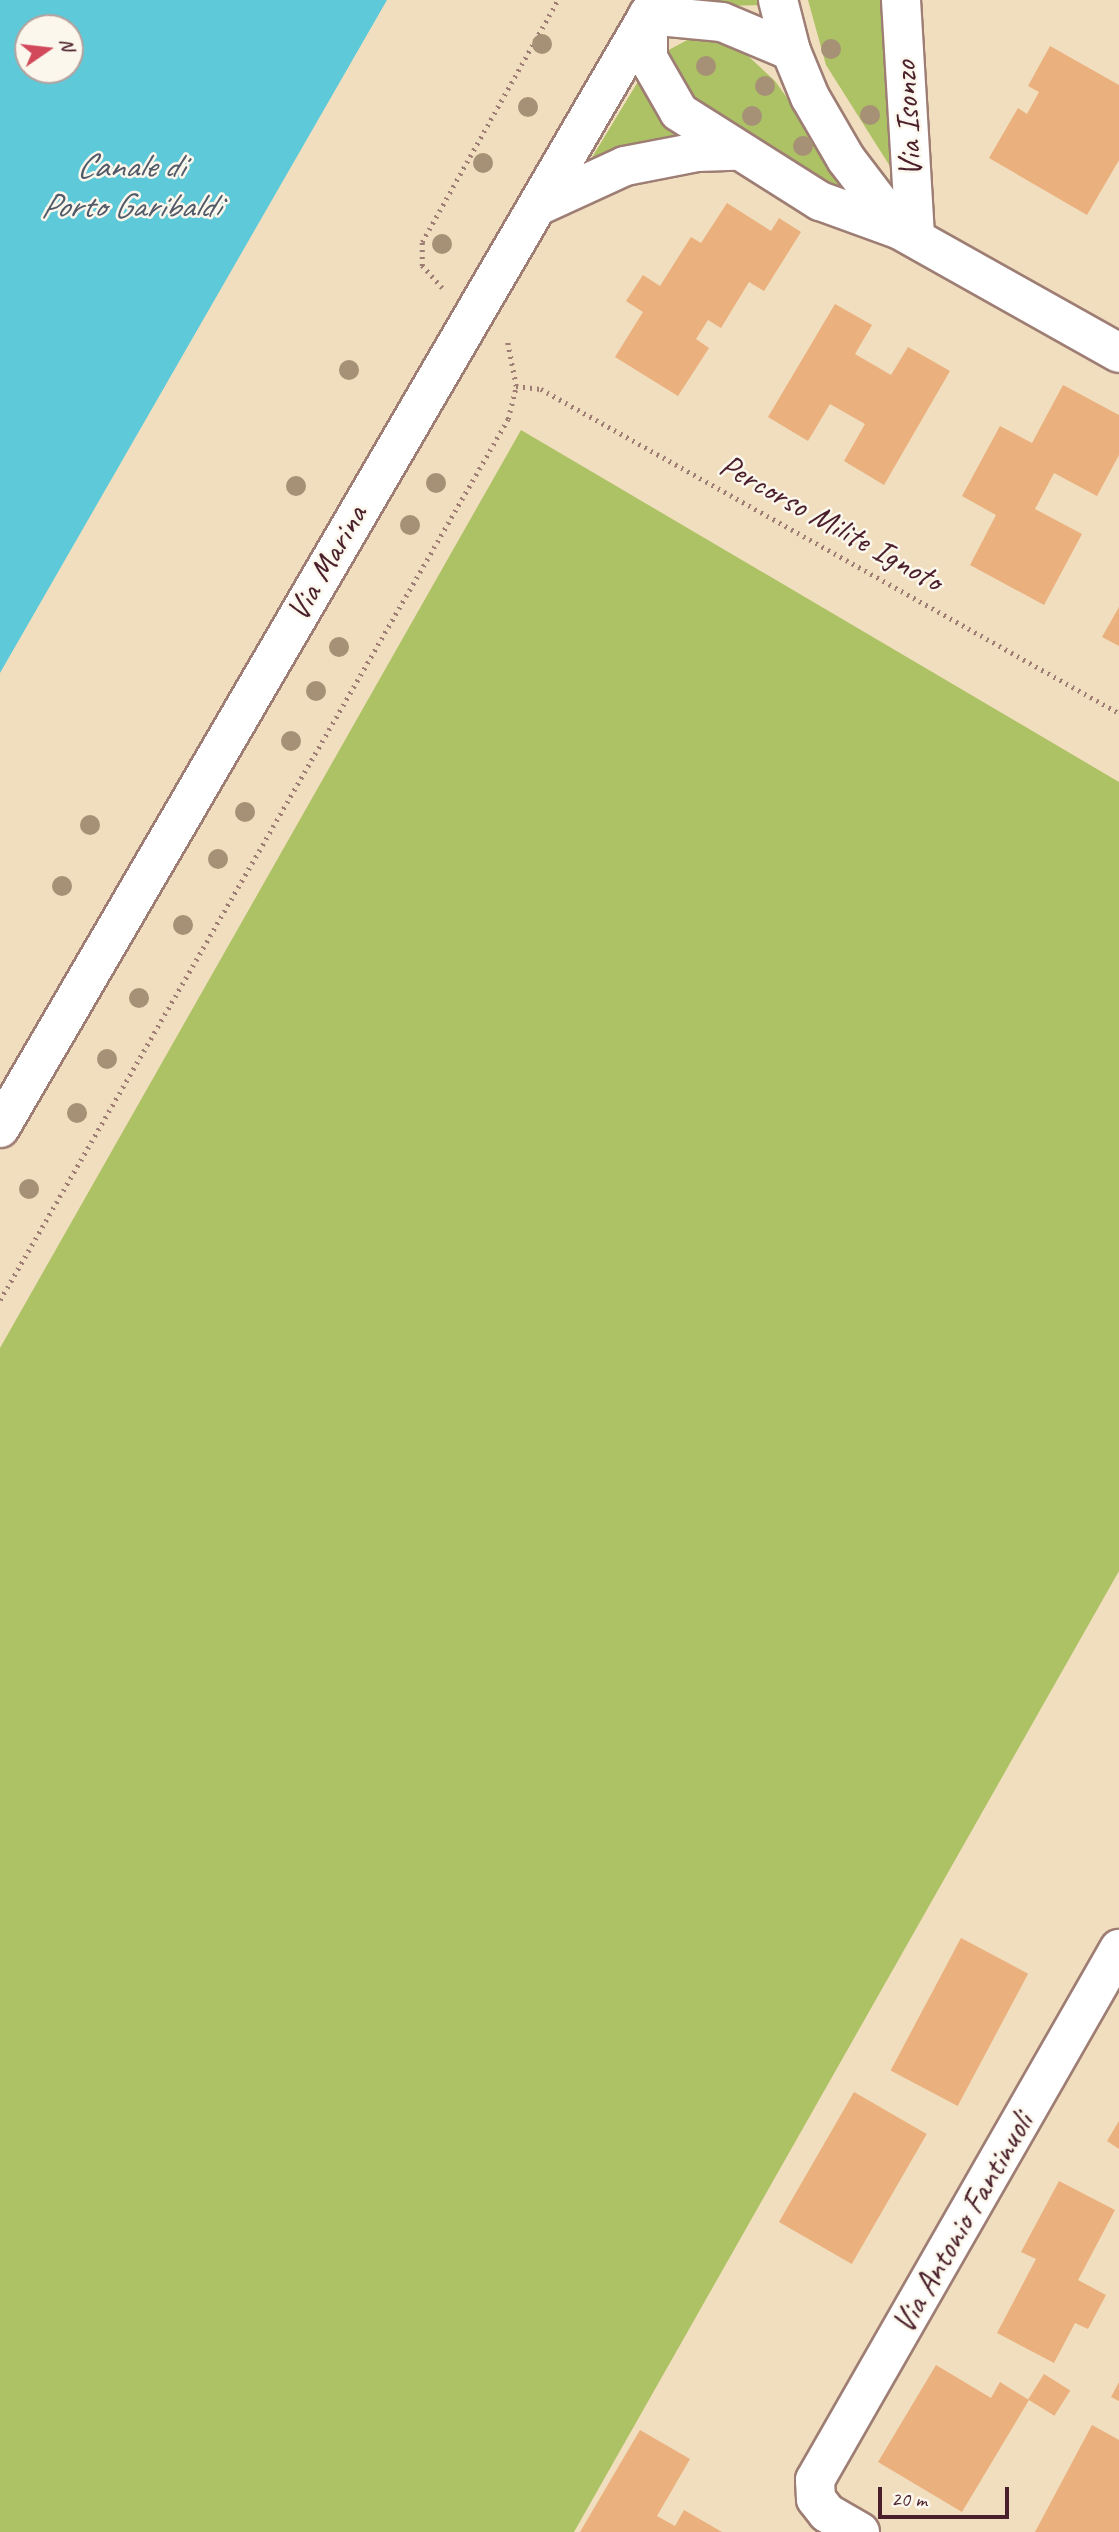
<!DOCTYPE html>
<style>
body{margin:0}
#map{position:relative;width:1119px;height:2532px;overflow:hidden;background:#f1debe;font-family:Caveat,sans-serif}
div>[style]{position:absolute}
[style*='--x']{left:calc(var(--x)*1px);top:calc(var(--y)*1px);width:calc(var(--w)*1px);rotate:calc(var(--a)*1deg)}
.green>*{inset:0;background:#adc165}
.water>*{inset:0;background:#5ec9d8}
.building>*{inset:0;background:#eab07e;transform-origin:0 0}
.path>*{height:4.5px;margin-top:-2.25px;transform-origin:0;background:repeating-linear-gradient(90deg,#9e7e74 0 2px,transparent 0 7px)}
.roads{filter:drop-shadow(2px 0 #9e7e74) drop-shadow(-2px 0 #9e7e74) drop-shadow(0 2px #9e7e74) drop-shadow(0 -2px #9e7e74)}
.minor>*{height:38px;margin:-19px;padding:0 19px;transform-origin:19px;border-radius:19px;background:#fff}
.trees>*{width:20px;height:20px;margin:-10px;border-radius:50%;background:#a69076}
span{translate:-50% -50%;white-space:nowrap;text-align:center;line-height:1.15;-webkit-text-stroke:5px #fbf7ec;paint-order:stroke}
.street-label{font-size:33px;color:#4a1f2b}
.water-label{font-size:35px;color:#515a68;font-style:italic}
.north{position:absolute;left:14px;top:14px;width:70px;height:70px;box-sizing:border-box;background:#fbf7ec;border:2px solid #b4a19f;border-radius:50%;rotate:76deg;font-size:19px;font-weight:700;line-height:28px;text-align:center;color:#4a1f2b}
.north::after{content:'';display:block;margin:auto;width:24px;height:32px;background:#d1495b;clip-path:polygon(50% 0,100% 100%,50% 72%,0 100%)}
.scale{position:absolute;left:878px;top:2487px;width:131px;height:32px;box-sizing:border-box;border:4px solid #4a1f2b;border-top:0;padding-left:9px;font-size:21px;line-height:24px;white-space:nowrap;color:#4a1f2b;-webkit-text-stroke:5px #fbf7ec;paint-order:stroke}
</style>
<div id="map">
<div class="green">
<div style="clip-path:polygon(690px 0,763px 0,763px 5px,686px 7px)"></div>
<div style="clip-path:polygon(808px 0,881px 0,893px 171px,826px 65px)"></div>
<div style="clip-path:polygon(691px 38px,716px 41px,746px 54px,775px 81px,859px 198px,715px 118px,687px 93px,663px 53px)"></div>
<div style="clip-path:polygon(639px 80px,690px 139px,644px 141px,588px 164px)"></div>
<div style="clip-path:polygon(521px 430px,1119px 782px,1119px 1571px,574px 2532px,0 2532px,0 1348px)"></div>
</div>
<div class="water">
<div style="clip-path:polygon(evenodd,0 0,387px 0,0 673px,0 0,28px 28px,70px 28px,70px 70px,28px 70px,28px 28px)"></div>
</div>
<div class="building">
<div style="clip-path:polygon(1050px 46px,1119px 85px,1119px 160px,1087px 215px,989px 158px,1018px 108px,1027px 114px,1039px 92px,1028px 86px)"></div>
<div style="clip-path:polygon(727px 203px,771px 231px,779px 218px,801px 232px,764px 291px,749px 282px,721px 328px,708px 320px,696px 339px,709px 348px,678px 396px,615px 357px,643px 312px,626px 301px,643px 275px,660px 286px,691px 237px,701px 243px)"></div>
<div style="clip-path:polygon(835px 304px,872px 325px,855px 354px,891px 375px,908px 347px,950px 371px,884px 485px,844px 461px,865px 424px,830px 404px,808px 441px,768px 417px)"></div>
<div style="clip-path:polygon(1063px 385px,1119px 415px,1119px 455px,1097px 496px,1054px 473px,1035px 509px,1082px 534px,1044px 605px,970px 565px,996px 515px,962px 496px,1000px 426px,1032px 443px)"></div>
<div style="clip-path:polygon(1119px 607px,1119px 646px,1102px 637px)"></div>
<div style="left:961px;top:1938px;width:76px;height:150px;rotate:28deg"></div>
<div style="left:854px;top:2092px;width:84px;height:150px;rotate:30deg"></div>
<div style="clip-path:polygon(1119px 2121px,1119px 2149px,1107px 2141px)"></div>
<div style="clip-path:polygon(1059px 2181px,1115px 2210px,1078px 2280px,1106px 2295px,1088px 2329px,1075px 2323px,1054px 2363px,997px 2333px,1036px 2259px,1021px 2252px)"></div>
<div style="clip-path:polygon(936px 2365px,991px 2398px,1000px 2382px,1029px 2400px,962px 2512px,878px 2462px)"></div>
<div style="left:1044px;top:2374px;width:31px;height:30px;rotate:32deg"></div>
<div style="clip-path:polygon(1119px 2382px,1119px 2401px,1111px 2397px)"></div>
<div style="clip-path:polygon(1092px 2425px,1119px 2440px,1119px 2532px,1035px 2532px)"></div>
<div style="clip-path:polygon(640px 2430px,690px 2459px,657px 2516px,675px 2526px,684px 2510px,722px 2532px,580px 2532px)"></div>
</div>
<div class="path">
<div style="--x:442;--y:288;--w:30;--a:-132"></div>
<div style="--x:422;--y:266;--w:24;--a:-90"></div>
<div style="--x:422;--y:242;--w:278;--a:-60.7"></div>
<div style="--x:516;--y:386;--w:25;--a:7"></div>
<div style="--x:541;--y:389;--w:663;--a:29.27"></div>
<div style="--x:0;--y:1300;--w:1017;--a:-60.03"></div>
<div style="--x:508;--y:419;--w:34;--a:-76"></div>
<div style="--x:516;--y:386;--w:47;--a:-101.1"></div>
</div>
<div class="roads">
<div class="minor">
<div style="--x:778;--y:0;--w:53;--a:75.7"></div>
<div style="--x:791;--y:51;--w:50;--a:67.6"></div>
<div style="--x:810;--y:97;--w:72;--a:59.9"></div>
<div style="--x:846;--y:159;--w:89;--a:52.7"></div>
<div style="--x:901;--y:0;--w:238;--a:86.6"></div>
<div style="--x:648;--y:15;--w:43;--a:90"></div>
<div style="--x:648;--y:58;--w:62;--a:60.1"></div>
<div style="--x:679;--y:112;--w:167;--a:32.3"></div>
<div style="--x:820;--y:201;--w:85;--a:19.9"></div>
<div style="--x:900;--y:230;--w:251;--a:29.3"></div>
<div style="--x:648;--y:15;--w:74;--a:5.4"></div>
<div style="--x:722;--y:22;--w:75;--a:22.8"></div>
<div style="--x:538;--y:206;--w:96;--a:-24.7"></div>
<div style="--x:625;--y:166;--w:73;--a:-11"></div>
<div style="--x:697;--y:152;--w:38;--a:-2"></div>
<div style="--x:0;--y:1128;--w:1305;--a:-59.78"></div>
<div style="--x:860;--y:2532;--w:38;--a:-150"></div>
<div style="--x:827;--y:2513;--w:18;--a:-128"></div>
<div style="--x:816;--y:2499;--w:19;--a:-93"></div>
<div style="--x:815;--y:2480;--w:612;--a:-60.21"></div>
</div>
</div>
<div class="trees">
<div style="left:542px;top:44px"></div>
<div style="left:831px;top:49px"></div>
<div style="left:706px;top:66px"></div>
<div style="left:765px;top:86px"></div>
<div style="left:528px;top:107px"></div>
<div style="left:870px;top:115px"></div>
<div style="left:752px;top:116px"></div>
<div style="left:803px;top:146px"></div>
<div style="left:483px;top:163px"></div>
<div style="left:442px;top:244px"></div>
<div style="left:349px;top:370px"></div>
<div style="left:436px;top:483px"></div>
<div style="left:296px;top:486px"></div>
<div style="left:410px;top:525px"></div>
<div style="left:339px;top:647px"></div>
<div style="left:316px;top:691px"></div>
<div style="left:291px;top:741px"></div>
<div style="left:245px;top:812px"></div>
<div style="left:90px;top:825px"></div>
<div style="left:218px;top:859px"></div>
<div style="left:62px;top:886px"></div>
<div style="left:183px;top:925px"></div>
<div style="left:139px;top:998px"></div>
<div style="left:107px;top:1059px"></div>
<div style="left:77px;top:1113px"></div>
<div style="left:29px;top:1189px"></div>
</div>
<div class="street-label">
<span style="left:908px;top:119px;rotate:-93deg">Via Isonzo</span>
<span style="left:831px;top:523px;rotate:29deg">Percorso Milite Ignoto</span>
<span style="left:327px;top:563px;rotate:-60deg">Via Marina</span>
<span style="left:963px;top:2223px;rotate:-60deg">Via Antonio Fantinuoli</span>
</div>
<div class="water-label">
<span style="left:130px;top:186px">Canale di<br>Porto Garibaldi</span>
</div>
<div class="north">N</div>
<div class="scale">20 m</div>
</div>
